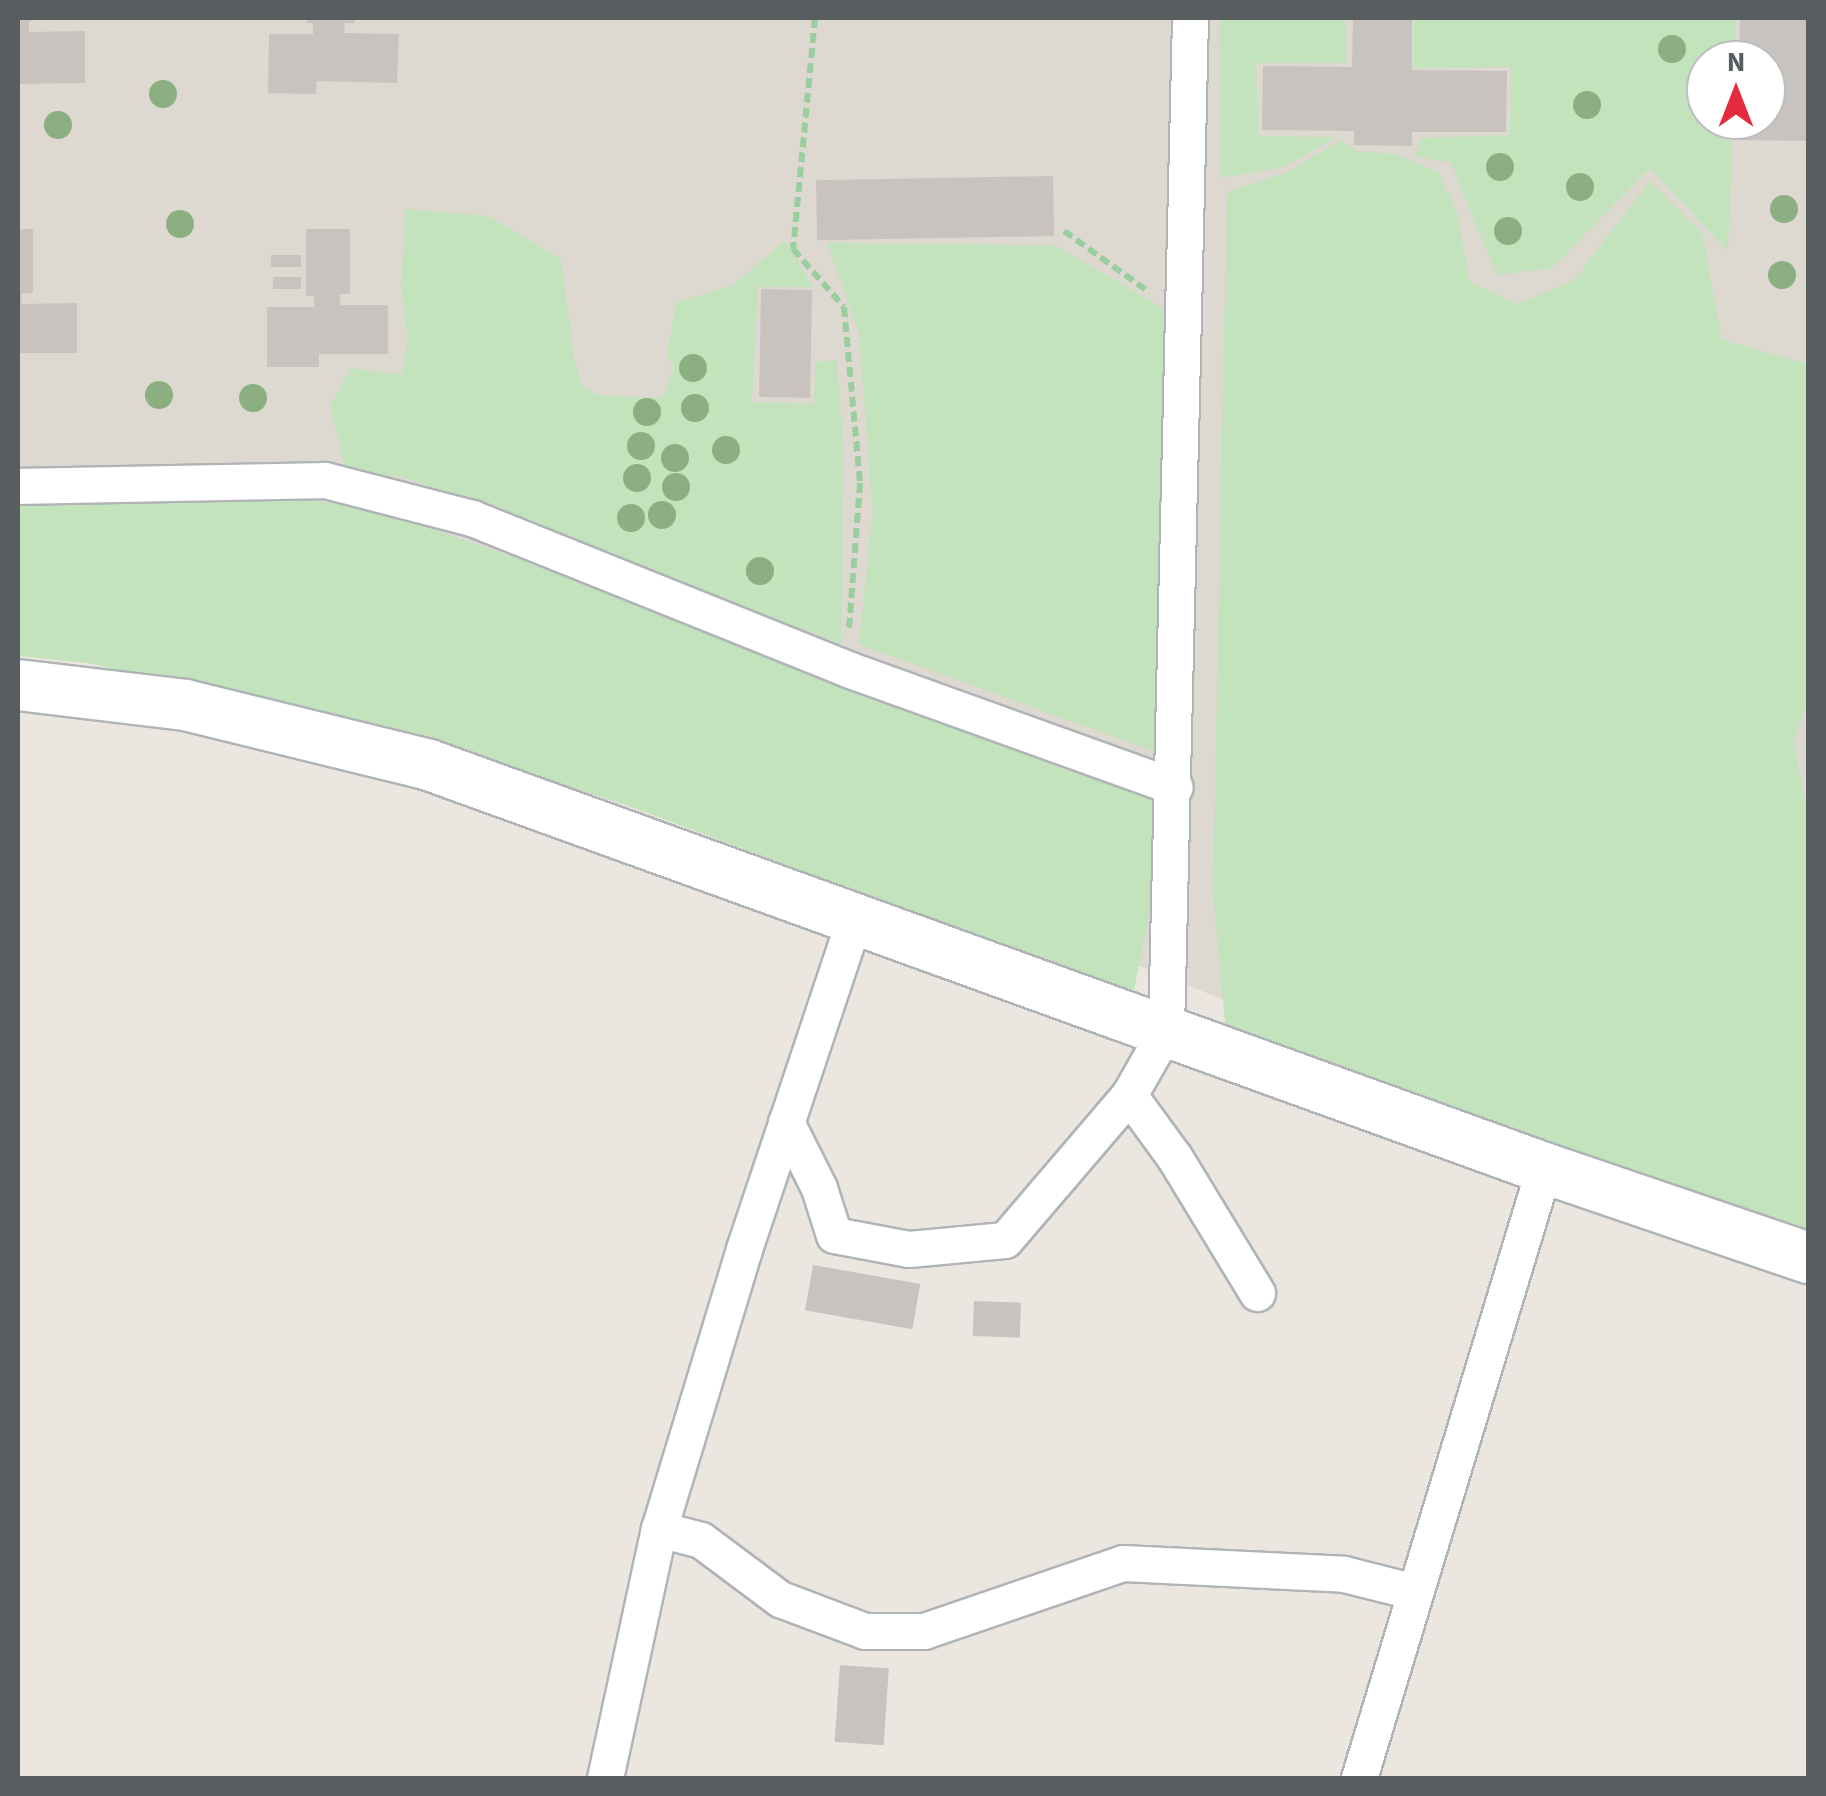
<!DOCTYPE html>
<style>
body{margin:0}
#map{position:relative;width:1826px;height:1796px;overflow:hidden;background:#ebe6df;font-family:"Source Sans 3",sans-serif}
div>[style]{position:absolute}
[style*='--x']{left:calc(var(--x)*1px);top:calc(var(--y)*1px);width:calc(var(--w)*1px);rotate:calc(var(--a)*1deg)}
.education>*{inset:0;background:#ddd8d0}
.green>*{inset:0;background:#c2e3bb}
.building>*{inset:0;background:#c8c3be;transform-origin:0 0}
.path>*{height:6px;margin-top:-3px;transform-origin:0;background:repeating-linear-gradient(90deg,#9ace9f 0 10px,transparent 0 15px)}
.roads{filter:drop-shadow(2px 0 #b0b4b7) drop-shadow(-2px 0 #b0b4b7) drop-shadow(0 2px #b0b4b7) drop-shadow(0 -2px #b0b4b7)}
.street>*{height:35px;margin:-17.5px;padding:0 17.5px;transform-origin:17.5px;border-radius:17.5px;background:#fff}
.secondary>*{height:50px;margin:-25px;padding:0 25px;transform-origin:25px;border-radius:25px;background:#fff}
.trees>*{width:28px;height:28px;margin:-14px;border-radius:50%;background:#8caf82}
span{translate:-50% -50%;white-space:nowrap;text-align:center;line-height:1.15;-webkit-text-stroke:8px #fff;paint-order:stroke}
.frame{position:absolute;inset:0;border:20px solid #585d60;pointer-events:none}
.north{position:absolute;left:1686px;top:40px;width:100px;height:100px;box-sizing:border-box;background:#fff;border:2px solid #bcbebf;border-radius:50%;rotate:0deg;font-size:28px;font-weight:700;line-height:40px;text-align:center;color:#585d60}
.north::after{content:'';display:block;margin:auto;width:35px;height:45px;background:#e62a3e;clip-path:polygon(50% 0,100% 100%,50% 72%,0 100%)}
</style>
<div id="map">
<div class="education">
<div style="clip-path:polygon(evenodd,18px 18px,1808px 18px,1808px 1217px,1229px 1002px,777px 819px,18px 612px,18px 18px,1706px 60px,1766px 60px,1766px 120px,1706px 120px,1706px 60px)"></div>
</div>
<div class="green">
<div style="clip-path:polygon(1219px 18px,1346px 18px,1346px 63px,1256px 63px,1258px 136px,1336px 137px,1284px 167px,1220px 178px)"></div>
<div style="clip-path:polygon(1414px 18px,1736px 18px,1735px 60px,1706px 60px,1706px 120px,1733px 120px,1728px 251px,1650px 168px,1552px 268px,1497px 275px,1451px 163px,1414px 156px,1421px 138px,1510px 135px,1511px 67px,1414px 68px)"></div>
<div style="clip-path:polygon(1341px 140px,1355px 151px,1394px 154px,1438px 172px,1457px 211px,1469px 282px,1518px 304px,1574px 280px,1650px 181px,1702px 233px,1722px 340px,1808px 364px,1808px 701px,1794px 741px,1804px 799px,1808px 802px,1808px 1239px,1226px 1031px,1213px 894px,1227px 192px,1286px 173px)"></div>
<div style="clip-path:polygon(406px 209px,489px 216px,561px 260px,574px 358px,582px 386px,598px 395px,662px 398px,674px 367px,667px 356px,676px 302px,734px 285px,785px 240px,813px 287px,758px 287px,752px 402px,814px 404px,815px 362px,837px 360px,843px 445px,841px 644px,404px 477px,346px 471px,330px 405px,351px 368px,402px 375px,408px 339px,401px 285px)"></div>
<div style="clip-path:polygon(827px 243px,1055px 245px,1171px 313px,1159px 753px,859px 644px,873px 512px,859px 334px)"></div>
<div style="clip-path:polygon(306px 500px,380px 510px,568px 577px,895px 705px,1157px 797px,1154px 890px,1133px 995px,626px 805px,368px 723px,87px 663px,18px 656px,18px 503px)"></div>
</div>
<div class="building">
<div style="clip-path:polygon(18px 18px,41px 18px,29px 22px,29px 32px,85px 31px,85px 83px,18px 84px)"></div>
<div style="clip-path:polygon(308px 18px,354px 18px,354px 23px,345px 23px,344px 33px,399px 34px,397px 83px,317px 81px,316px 94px,268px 93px,269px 34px,313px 34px,313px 23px,307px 23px)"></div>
<div style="clip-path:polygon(1353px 18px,1412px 18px,1412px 70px,1507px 71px,1506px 132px,1412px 132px,1412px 146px,1354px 145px,1354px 131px,1262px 130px,1263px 66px,1352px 67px)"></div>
<div style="clip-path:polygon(1740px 18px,1808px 18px,1808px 141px,1738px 140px,1738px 120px,1766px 120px,1766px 60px,1739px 60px)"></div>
<div style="left:1053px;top:176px;width:60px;height:237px;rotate:89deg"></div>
<div style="clip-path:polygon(18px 229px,33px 229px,33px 293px,21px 294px,22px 304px,77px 303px,77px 353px,18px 353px)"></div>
<div style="clip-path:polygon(306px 229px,350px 229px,350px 294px,340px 294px,340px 305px,388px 305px,388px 354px,319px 354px,319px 367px,267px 367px,267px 307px,314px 307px,314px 296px,306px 296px)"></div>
<div style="left:271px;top:255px;width:30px;height:12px"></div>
<div style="left:273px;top:277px;width:28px;height:12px"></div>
<div style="left:761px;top:289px;width:51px;height:108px;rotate:1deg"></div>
<div style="left:813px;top:1265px;width:109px;height:46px;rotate:10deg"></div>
<div style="left:974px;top:1301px;width:47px;height:35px;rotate:2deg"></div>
<div style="left:840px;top:1665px;width:49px;height:77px;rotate:4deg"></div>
</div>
<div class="path">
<div style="--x:815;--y:18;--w:232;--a:95.4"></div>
<div style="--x:793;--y:249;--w:77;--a:48.7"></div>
<div style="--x:844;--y:307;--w:177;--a:84.8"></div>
<div style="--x:860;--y:483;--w:148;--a:94.3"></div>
<div style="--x:1064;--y:231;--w:105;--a:35.7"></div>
</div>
<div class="roads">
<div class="street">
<div style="--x:1190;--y:18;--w:1012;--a:91.36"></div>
<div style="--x:1166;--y:1030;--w:75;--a:119.6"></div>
<div style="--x:1129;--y:1095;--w:78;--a:53.9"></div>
<div style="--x:1175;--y:1158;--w:158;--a:58.7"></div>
<div style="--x:18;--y:486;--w:307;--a:-1.1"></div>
<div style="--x:325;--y:480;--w:152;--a:14.5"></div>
<div style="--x:472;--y:518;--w:407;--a:21.9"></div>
<div style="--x:850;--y:670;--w:345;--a:19.8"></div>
<div style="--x:786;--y:1122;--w:74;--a:63.4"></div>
<div style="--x:819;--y:1188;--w:49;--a:72.3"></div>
<div style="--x:834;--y:1235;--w:76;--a:10.6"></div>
<div style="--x:909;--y:1249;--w:96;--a:-5.4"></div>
<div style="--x:1005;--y:1240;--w:191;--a:-49.5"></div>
<div style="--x:659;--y:1529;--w:43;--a:14.7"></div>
<div style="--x:701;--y:1540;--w:99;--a:36.8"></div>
<div style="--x:780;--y:1599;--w:91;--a:20.6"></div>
<div style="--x:865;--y:1631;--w:59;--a:0"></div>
<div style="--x:924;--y:1631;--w:210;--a:-18.9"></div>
<div style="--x:1123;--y:1563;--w:221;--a:2.8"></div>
<div style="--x:1344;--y:1574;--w:73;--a:14.2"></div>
<div style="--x:605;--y:1778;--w:255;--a:-77.8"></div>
<div style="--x:659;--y:1529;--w:293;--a:-73.1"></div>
<div style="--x:744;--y:1249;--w:350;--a:-71.5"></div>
<div style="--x:1359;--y:1778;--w:637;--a:-73.13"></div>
</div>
<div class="secondary">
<div style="--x:18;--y:685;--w:168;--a:6.8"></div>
<div style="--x:185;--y:705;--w:251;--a:13.8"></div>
<div style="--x:429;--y:765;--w:1186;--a:19.87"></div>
<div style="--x:1544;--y:1168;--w:279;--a:18.8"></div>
</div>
</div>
<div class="trees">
<div style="left:1672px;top:49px"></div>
<div style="left:163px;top:94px"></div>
<div style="left:1587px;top:105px"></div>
<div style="left:58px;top:125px"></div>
<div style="left:1500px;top:167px"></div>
<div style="left:1580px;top:187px"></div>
<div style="left:1784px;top:209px"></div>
<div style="left:180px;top:224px"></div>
<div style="left:1508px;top:231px"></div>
<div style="left:1782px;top:275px"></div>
<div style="left:693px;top:368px"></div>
<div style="left:159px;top:395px"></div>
<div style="left:253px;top:398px"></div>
<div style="left:695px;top:408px"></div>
<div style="left:647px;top:412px"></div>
<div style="left:641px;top:446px"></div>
<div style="left:726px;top:450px"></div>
<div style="left:675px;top:458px"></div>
<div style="left:637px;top:478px"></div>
<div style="left:676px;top:487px"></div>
<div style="left:662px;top:515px"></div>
<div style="left:631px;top:518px"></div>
<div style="left:760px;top:571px"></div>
</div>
<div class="frame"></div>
<div class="north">N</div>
</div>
